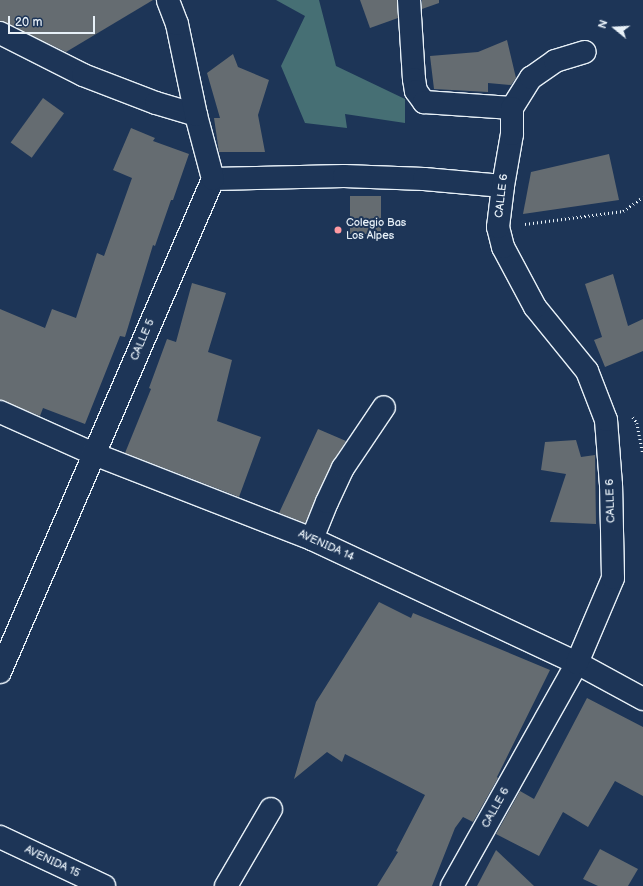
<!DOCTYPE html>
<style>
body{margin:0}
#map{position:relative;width:643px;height:886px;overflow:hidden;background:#1d3557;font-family:"Balsamiq Sans",sans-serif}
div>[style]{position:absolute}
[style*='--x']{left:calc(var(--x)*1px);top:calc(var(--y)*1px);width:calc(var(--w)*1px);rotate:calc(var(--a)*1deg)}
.green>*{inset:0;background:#466f74}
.building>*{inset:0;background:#656c71;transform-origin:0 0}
.path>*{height:2.5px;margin-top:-1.25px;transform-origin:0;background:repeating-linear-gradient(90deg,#e8f1f8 0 1px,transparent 0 4px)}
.roads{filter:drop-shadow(1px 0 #e8f1f8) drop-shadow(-1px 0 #e8f1f8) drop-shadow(0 1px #e8f1f8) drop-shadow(0 -1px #e8f1f8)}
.minor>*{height:22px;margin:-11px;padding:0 11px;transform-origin:11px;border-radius:11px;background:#1d3557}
.dots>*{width:11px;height:11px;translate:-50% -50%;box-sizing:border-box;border:2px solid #1d3557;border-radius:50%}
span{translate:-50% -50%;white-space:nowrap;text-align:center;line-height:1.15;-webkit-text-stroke:4px #1d3557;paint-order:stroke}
.street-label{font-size:11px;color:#e8f1f8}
.poi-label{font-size:11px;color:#e8f1f8}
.left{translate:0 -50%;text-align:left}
.north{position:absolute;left:595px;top:8px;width:40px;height:40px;-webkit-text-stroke:3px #1d3557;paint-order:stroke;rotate:288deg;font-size:11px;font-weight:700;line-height:16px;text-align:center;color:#e8f1f8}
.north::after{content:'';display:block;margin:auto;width:14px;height:18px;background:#e8f1f8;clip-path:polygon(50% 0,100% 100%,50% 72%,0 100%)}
.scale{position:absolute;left:8px;top:16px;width:87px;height:18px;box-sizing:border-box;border:2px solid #e8f1f8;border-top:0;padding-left:5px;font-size:12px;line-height:14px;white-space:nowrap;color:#e8f1f8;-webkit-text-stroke:3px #1d3557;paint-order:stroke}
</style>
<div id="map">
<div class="green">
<div style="clip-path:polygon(276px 0,319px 0,336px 66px,405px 99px,405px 123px,345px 114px,347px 128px,305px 123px,281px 66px,305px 16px)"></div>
</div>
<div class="building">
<div style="clip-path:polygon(0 0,153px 0,66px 52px,0 21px)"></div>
<div style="clip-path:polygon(360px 0,397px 0,398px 18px,370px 28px)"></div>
<div style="clip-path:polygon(422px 0,439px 0,439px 3px,422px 9px)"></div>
<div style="clip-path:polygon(507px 40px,516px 78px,511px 85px,488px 83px,488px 92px,434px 89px,430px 56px,478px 52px)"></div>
<div style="clip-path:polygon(233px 54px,238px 67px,269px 80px,258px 115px,265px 152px,219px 152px,214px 118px,220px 118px,207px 73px)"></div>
<div style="left:43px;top:98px;width:26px;height:55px;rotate:36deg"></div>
<div style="clip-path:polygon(131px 128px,155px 138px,153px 141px,189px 154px,173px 200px,171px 200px,155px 246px,153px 245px,125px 337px,120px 336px,85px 424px,43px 408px,40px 416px,0 400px,0 309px,45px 328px,52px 309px,76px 318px,97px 253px,104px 256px,132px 178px,113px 170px)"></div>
<div style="clip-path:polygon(609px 154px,619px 200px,523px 214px,531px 172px)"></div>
<div style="left:350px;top:196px;width:31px;height:38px"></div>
<div style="clip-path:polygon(613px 274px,628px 326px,643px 319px,643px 351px,605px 367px,594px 340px,602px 337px,585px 284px)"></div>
<div style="clip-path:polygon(192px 283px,226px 293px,208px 352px,232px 360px,217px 421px,261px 437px,239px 497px,125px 453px,151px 389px,149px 388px,167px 339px,176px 342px)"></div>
<div style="clip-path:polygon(318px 429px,346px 441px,332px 463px,305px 523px,279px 513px)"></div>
<div style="clip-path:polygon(576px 440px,581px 457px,595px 455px,596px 524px,550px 522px,566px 474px,541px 470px,545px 442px)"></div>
<div style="clip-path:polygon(379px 602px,411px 618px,413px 613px,550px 670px,497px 777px,498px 778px,473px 822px,463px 817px,455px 828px,432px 886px,377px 886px,398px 852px,396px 851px,425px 795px,345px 754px,342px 762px,327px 752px,294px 779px,316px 702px)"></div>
<div style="clip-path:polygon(587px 698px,643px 727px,643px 796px,615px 781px,588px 827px,563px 812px,539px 856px,496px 834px,520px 791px,534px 799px)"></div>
<div style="clip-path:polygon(600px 849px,638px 869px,628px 886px,598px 886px,583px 879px)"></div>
<div style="clip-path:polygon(496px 850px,534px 886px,477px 886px)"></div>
</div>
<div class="path">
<div style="--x:525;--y:224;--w:99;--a:-7.6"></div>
<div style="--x:623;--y:211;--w:24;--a:-35"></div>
<div style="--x:633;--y:417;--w:7;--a:56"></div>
<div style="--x:637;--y:423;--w:31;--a:79"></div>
</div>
<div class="roads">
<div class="minor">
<div style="--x:409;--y:0;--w:79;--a:86.4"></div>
<div style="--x:414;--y:79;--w:12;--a:81"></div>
<div style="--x:416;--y:91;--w:14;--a:54"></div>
<div style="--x:424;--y:102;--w:88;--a:3.9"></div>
<div style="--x:0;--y:33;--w:93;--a:26.8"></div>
<div style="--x:83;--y:75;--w:78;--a:21"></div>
<div style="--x:156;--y:103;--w:42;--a:16.7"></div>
<div style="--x:512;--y:108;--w:36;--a:-58"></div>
<div style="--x:531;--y:78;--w:29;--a:-35"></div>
<div style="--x:555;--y:61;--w:31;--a:-17"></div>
<div style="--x:213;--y:179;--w:131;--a:-1.3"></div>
<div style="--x:344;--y:176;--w:80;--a:2.1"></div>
<div style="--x:424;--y:179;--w:79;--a:5.1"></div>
<div style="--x:0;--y:412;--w:103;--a:24.1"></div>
<div style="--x:94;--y:454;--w:234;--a:21.3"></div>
<div style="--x:312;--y:539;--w:293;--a:25.1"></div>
<div style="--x:577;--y:663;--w:75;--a:28.6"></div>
<div style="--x:312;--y:539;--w:40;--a:-68"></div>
<div style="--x:327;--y:502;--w:38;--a:-65"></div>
<div style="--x:343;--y:468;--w:73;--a:-56.1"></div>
<div style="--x:0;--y:672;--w:537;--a:-66.63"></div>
<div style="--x:213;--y:179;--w:66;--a:-104.9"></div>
<div style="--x:196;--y:115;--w:93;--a:-101.8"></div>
<div style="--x:177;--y:24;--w:26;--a:-111"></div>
<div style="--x:0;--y:837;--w:115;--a:25.2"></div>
<div style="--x:226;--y:886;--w:89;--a:-59.7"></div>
<div style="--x:452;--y:886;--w:256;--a:-60.7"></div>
<div style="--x:577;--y:663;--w:92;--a:-67"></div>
<div style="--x:613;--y:578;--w:93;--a:-91.2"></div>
<div style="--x:611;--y:485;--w:65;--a:-94.4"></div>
<div style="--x:606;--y:420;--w:53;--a:-111.2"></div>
<div style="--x:587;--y:371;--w:82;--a:-129.1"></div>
<div style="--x:535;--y:307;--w:68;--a:-118.1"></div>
<div style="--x:503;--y:247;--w:21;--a:-104"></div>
<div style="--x:498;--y:227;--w:41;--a:-83"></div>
<div style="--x:503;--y:186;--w:53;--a:-80.2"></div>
<div style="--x:512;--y:134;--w:26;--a:-90"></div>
</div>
</div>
<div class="dots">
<div style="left:338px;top:230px;background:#ff9aa2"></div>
</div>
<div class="street-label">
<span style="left:502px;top:196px;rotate:-83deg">CALLE 6</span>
<span style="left:143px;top:340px;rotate:-67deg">CALLE 5</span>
<span style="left:611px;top:501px;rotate:-92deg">CALLE 6</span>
<span style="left:326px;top:546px;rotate:24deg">AVENIDA 14</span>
<span style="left:496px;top:808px;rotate:-61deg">CALLE 6</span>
<span style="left:52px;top:862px;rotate:25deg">AVENIDA 15</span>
</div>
<div class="poi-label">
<span class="left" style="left:346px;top:230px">Colegio Bas<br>Los Alpes</span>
</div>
<div class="north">N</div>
<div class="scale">20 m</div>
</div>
